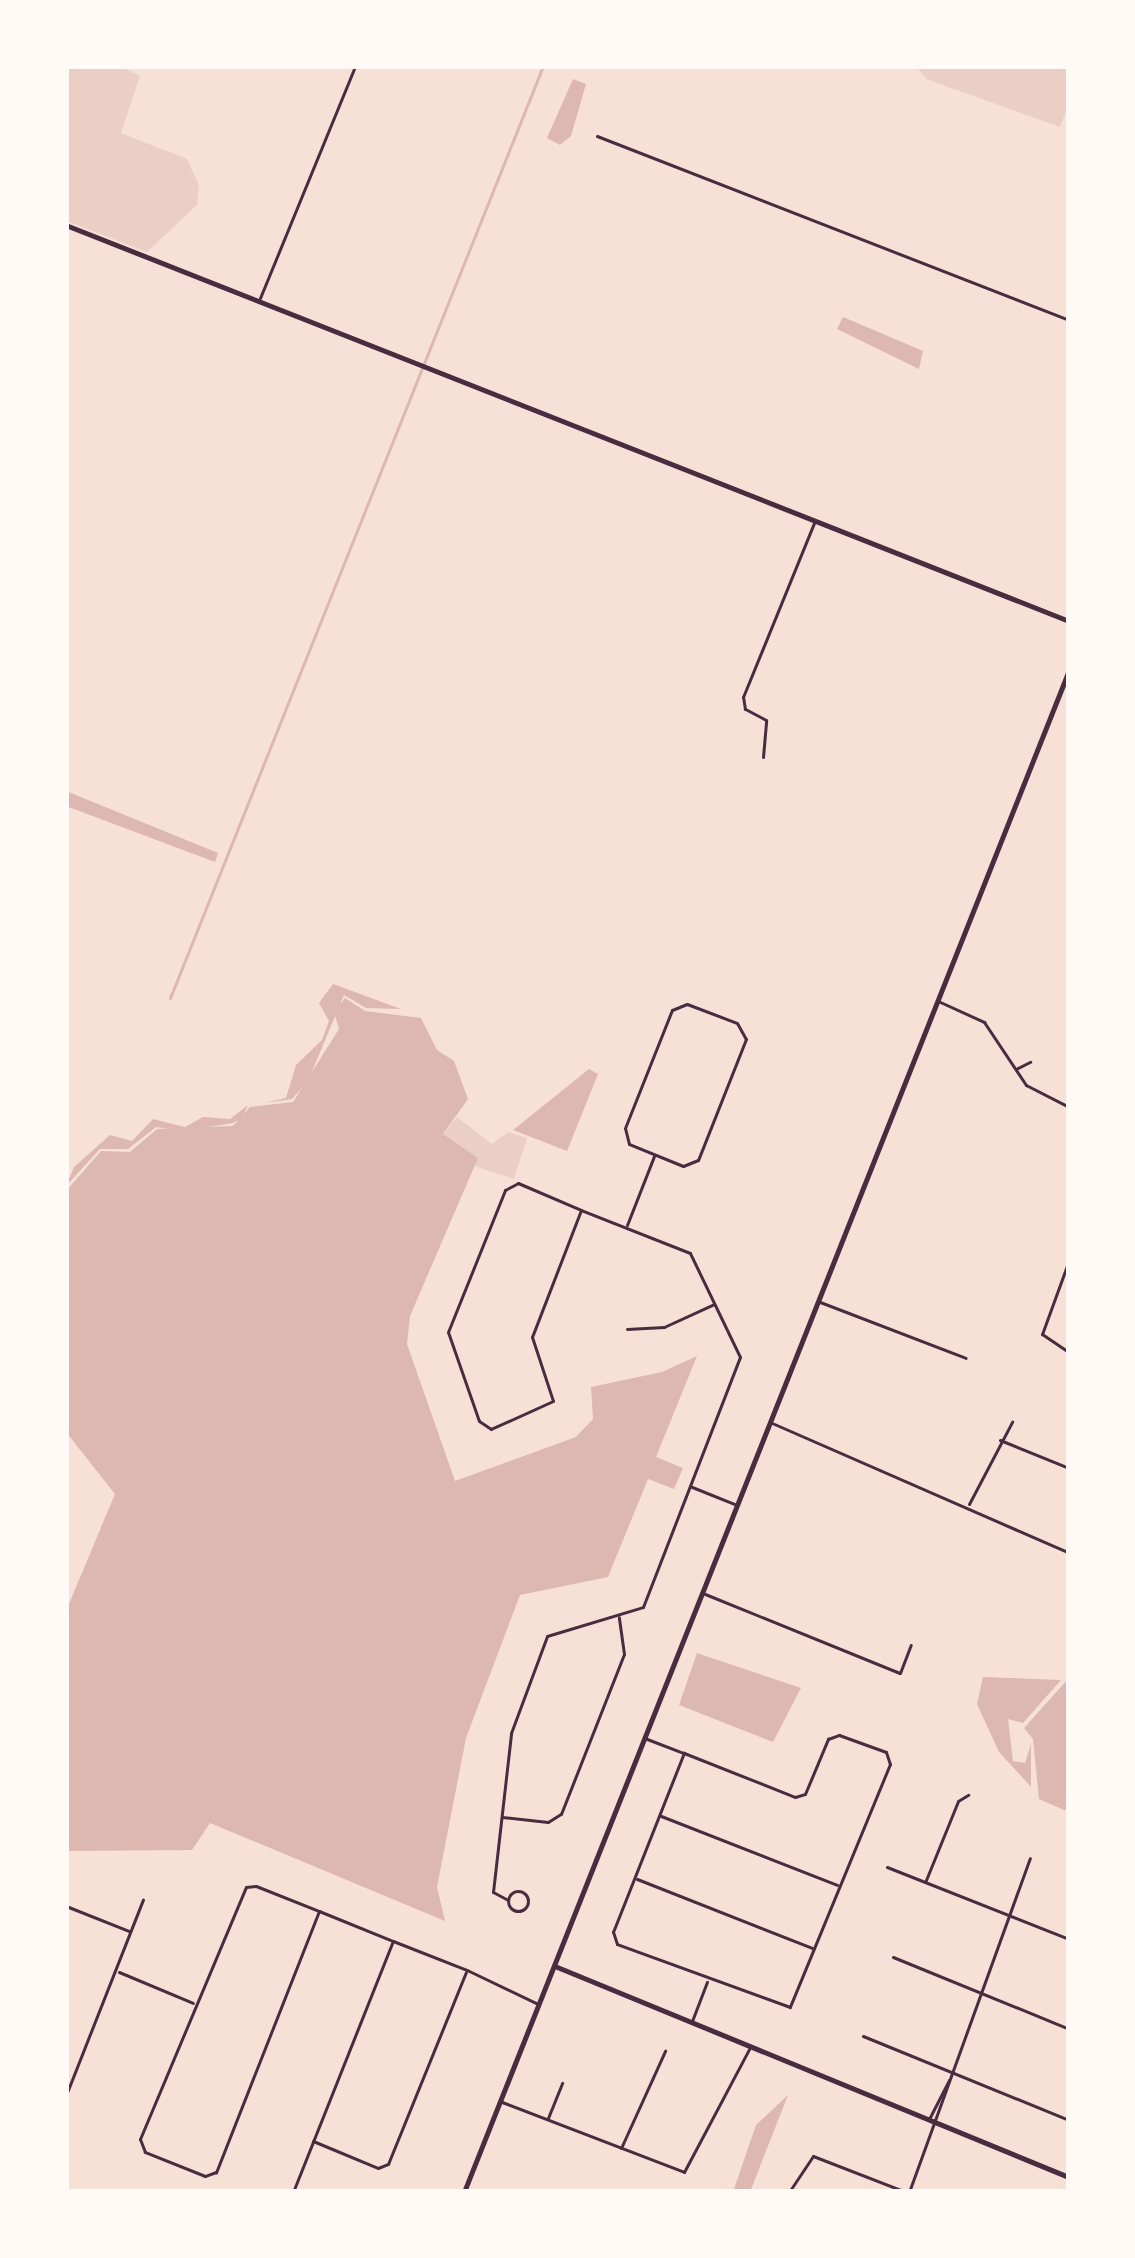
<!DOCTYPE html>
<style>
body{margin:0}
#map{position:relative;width:1135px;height:2258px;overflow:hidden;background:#f7e1d7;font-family:"Playfair Display",serif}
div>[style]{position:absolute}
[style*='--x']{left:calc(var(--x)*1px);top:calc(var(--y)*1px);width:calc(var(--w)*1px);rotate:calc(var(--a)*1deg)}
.green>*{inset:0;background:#ebcfc5}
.water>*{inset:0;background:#dcb8b0}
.stream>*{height:3px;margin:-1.5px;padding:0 1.5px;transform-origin:1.5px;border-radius:1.5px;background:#dcb8b0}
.minor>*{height:3px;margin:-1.5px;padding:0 1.5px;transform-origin:1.5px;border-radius:1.5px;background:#4a2c40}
.minor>.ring{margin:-1.5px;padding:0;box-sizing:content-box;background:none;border:3px solid #4a2c40;border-radius:50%}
.tertiary>*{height:4.5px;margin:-2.25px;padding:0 2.25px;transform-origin:2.25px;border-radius:2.25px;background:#4a2c40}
span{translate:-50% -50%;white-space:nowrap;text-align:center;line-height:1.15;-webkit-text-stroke:9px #fffaf5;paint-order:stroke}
.frame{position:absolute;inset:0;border:69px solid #fffaf5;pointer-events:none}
</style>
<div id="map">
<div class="green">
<i style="clip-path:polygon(66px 66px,119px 66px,140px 76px,121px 133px,187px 159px,199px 185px,197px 205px,147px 252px,66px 221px)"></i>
<i style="clip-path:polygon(916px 66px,1069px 66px,1069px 104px,1060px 127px,926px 79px)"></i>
<i style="clip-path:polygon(457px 1117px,492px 1144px,508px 1132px,527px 1138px,514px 1179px,474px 1166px,477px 1158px,443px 1134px)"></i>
</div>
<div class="water">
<i style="clip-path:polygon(573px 79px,586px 84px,571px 136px,560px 145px,547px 138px)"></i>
<i style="clip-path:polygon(843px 317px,923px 351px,919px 369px,837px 329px)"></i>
<i style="clip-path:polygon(66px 791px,218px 853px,215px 862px,66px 806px)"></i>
<i style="clip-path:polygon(333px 984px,401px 1009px,366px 1008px,344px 995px,308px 1081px,292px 1099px,264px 1103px,286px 1098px,296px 1065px,322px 1040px,329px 1021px,319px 1003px)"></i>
<i style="clip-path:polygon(345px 998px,365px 1011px,421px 1018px,437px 1050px,454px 1061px,468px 1099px,443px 1134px,478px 1158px,410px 1316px,407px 1344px,455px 1481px,576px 1437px,593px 1419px,591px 1387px,662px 1372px,697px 1356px,656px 1457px,683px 1468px,674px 1489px,648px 1479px,608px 1577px,520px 1595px,466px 1738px,437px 1887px,445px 1921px,210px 1823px,192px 1850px,66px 1851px,66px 1611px,115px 1494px,66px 1432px,66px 1191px,101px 1151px,130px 1152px,157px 1129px,233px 1126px,250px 1107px,293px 1102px,339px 1029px,334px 1012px)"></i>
<i style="clip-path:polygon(589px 1069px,598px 1074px,567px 1151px,513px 1130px)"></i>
<i style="clip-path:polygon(248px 1105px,242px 1118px,233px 1123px,183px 1131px,156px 1127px,128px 1149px,100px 1149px,66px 1186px,74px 1167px,110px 1135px,132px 1141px,153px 1119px,185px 1127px,203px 1117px,230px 1119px)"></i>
<i style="clip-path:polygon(697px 1653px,801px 1688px,773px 1742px,679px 1705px)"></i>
<i style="clip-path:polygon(983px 1677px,1061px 1680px,1023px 1723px,1008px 1719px,1013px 1761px,1025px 1763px,1031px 1744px,1031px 1787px,999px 1752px,977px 1704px)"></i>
<i style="clip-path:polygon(1069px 1678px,1069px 1809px,1064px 1810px,1039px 1799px,1033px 1739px,1024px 1728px)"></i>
<i style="clip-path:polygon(788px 2095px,750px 2192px,733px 2192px,756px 2125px)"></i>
</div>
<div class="stream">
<i style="--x:170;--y:998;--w:1004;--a:-68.19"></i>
</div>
<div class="minor">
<i style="--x:597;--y:136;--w:507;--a:21.3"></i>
<i style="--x:260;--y:298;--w:251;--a:-67.7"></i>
<i style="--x:763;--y:757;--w:37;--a:-85"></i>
<i style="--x:766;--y:720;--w:24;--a:-152"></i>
<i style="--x:745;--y:709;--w:12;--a:-99"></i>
<i style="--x:743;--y:697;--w:188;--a:-67.8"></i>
<i style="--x:938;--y:1001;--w:51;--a:24.5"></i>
<i style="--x:984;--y:1022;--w:76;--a:56.3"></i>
<i style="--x:1026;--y:1085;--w:48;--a:27.1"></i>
<i style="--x:687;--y:1004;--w:53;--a:20.8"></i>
<i style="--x:737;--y:1023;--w:18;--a:61"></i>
<i style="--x:746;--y:1039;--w:130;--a:111.6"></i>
<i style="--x:698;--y:1160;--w:16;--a:158"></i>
<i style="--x:683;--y:1166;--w:58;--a:-157.8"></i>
<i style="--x:629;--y:1144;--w:16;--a:-104"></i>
<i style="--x:625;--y:1128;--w:127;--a:-68.3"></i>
<i style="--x:672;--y:1010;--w:16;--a:-22"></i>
<i style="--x:1016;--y:1069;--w:16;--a:-27"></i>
<i style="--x:518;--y:1183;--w:69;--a:23.2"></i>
<i style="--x:581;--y:1210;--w:136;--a:111.1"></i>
<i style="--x:532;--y:1337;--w:67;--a:71.8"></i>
<i style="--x:553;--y:1401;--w:68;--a:155.7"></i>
<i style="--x:491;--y:1429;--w:14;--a:-146"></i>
<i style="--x:479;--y:1421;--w:94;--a:-109.2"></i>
<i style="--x:448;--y:1332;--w:153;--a:-68.1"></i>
<i style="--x:505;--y:1190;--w:15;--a:-28"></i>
<i style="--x:627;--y:1225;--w:74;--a:-68.6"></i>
<i style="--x:1069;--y:1260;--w:79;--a:110"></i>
<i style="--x:1042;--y:1334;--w:32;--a:34"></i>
<i style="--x:820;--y:1302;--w:156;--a:21"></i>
<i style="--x:627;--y:1329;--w:37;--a:-3"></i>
<i style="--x:664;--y:1327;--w:55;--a:-24.7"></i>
<i style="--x:772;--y:1423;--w:324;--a:23.6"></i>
<i style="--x:1000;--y:1440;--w:74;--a:22.1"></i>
<i style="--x:692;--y:1487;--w:48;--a:21.8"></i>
<i style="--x:969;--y:1504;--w:93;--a:-62.3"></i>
<i style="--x:705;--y:1594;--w:210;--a:22.1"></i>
<i style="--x:900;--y:1673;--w:30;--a:-69"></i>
<i style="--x:647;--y:1739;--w:40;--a:21"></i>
<i style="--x:684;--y:1753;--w:119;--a:21.6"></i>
<i style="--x:795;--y:1797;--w:10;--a:-17"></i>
<i style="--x:805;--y:1794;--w:60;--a:-67.3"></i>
<i style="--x:828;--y:1739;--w:12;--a:-20"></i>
<i style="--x:839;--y:1735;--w:50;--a:19.9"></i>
<i style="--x:886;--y:1752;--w:13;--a:72"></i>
<i style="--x:890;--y:1764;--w:263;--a:112.4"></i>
<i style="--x:790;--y:2007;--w:184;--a:-160"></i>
<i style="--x:617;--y:1944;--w:13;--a:-108"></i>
<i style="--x:613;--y:1932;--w:193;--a:-68.4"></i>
<i style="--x:661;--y:1816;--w:189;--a:21.4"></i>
<i style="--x:502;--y:1817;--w:46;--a:6.2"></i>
<i style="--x:548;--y:1822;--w:15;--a:-32"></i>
<i style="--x:561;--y:1814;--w:172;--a:-68.5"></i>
<i style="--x:624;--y:1654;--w:37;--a:-98"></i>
<i style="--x:887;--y:1867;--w:196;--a:21.6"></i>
<i style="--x:637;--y:1879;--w:188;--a:21.5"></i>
<i style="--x:926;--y:1880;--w:85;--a:-67.9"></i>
<i style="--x:958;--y:1801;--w:12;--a:-31"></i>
<i class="ring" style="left:508px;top:1891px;width:17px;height:17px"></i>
<i style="--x:508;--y:1900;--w:17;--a:-152"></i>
<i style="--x:493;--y:1892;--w:160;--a:-83.5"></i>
<i style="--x:511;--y:1733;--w:103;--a:-69.6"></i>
<i style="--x:547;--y:1636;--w:100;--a:-16.8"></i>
<i style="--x:643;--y:1607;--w:268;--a:-68.8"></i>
<i style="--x:740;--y:1357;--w:115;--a:-115.7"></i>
<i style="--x:690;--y:1253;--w:117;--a:-158.5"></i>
<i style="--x:66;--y:1906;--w:68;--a:21.6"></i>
<i style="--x:319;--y:1911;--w:281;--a:111.5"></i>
<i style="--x:216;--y:2172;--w:12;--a:160"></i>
<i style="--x:205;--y:2176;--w:65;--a:-158.2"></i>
<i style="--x:145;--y:2152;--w:14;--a:-111"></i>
<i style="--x:140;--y:2139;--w:273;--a:-67.2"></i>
<i style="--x:246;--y:1887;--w:10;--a:-6"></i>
<i style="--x:256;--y:1886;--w:68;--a:21.6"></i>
<i style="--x:319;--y:1911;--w:80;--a:22.1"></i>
<i style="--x:393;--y:1941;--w:79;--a:21.4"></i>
<i style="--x:467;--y:1970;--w:79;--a:25.6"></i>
<i style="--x:893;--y:1957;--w:190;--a:22.2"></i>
<i style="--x:119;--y:1972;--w:80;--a:22.7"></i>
<i style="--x:692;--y:2021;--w:42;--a:-69"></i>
<i style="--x:863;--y:2036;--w:222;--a:22.2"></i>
<i style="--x:66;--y:2095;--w:210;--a:-68.5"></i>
<i style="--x:502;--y:2102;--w:195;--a:21"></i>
<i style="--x:684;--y:2172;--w:139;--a:-62.1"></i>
<i style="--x:548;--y:2118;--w:38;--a:-68"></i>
<i style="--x:929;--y:2119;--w:44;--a:-62.9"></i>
<i style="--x:313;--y:2141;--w:70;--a:22.6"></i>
<i style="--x:378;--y:2168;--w:11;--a:-22"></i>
<i style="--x:388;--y:2164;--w:207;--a:-67.9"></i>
<i style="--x:621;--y:2148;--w:107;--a:-65.6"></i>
<i style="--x:293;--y:2192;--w:268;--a:-68.3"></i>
<i style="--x:789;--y:2192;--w:43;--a:-56.3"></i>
<i style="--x:813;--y:2156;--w:100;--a:21.2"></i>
<i style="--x:909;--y:2192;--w:355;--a:-70.1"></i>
</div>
<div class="tertiary">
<i style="--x:66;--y:225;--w:1078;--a:21.54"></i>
<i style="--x:555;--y:1966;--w:556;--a:22.32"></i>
<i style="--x:464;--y:2192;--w:1638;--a:-68.32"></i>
</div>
<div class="frame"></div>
</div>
